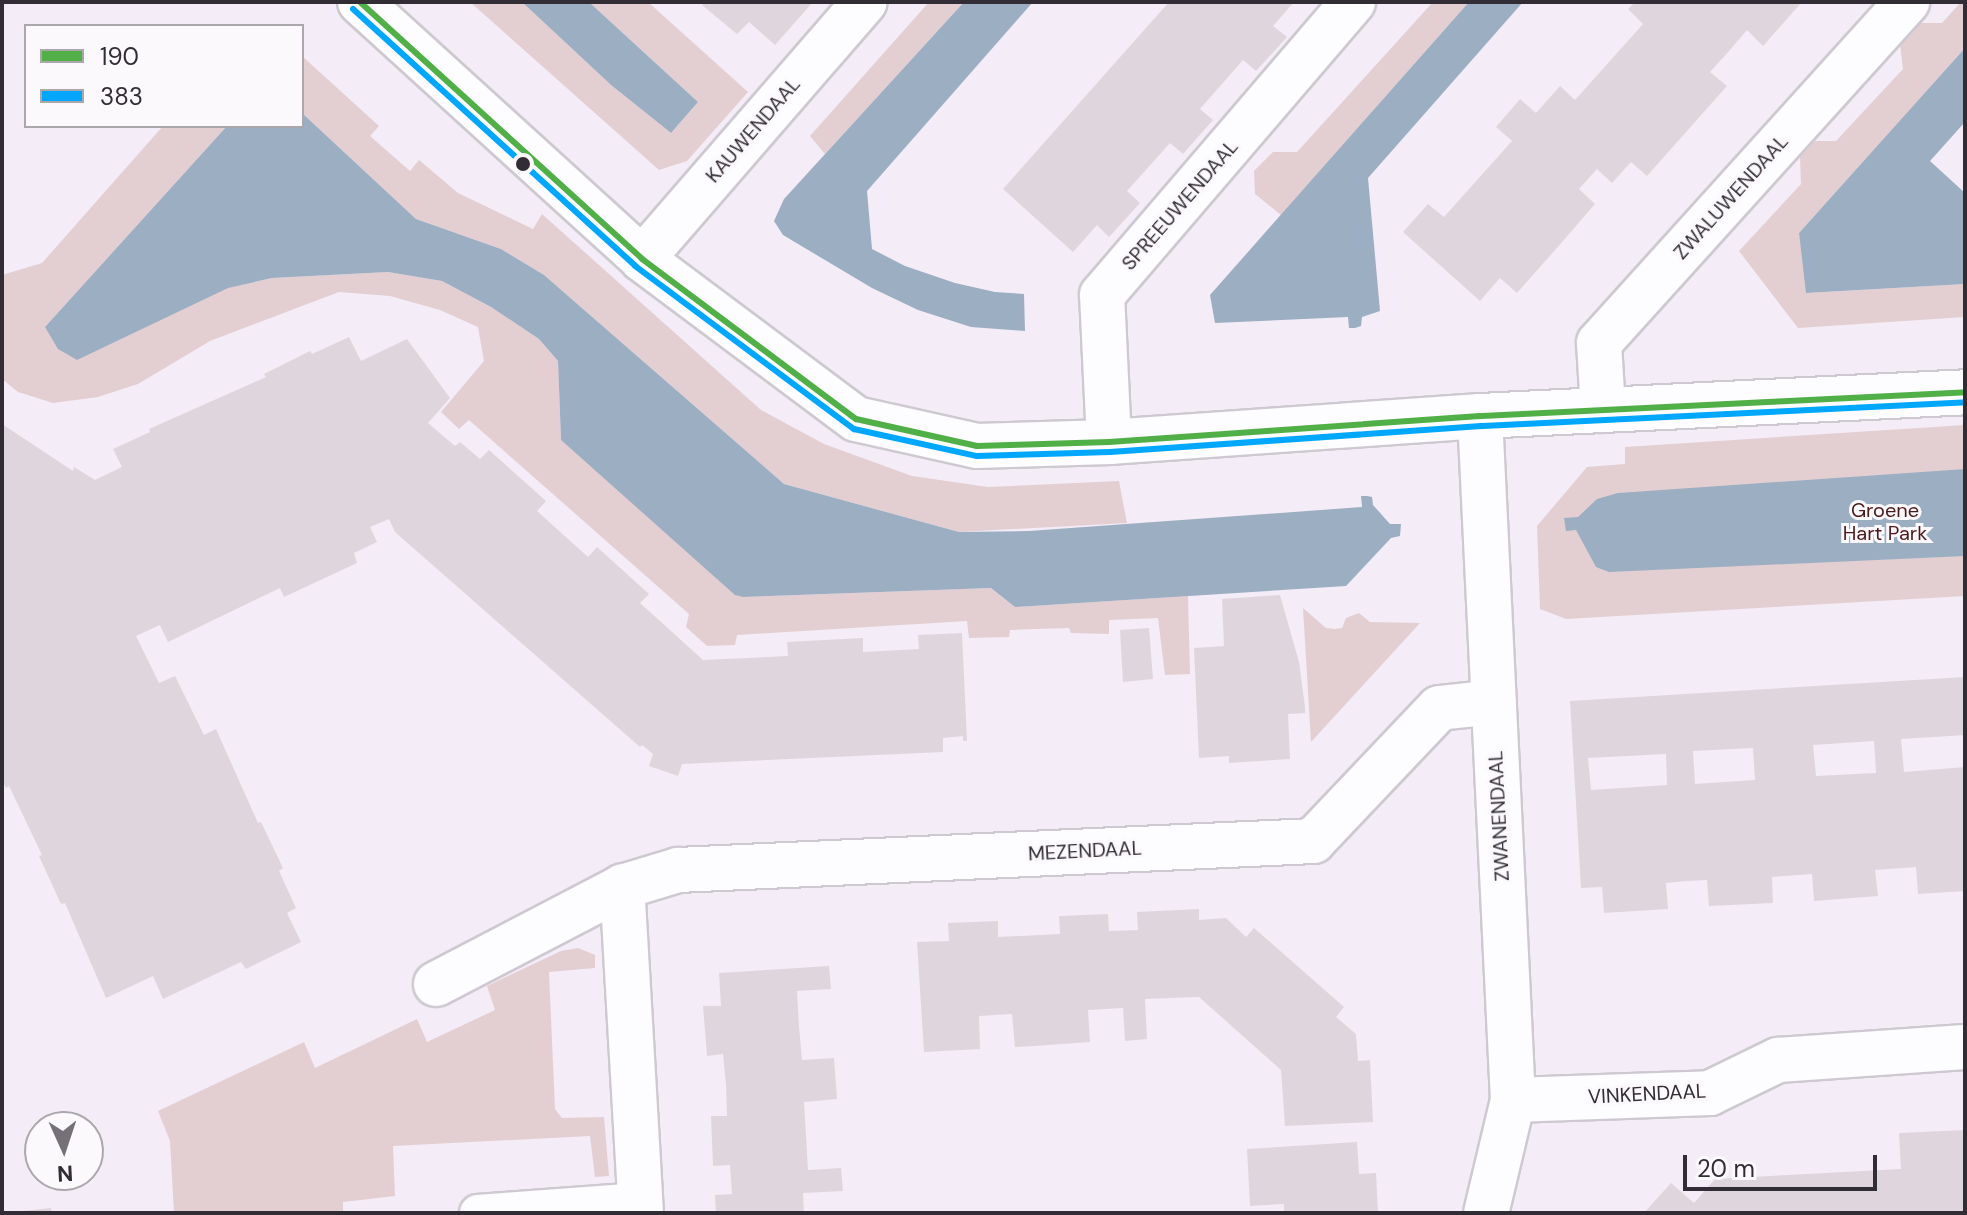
<!DOCTYPE html>
<style>
body{margin:0}
#map{position:relative;width:1967px;height:1215px;overflow:hidden;background:#f4ecf7;font-family:"DM Sans",sans-serif}
div>[style]{position:absolute}
[style*='--x']{left:calc(var(--x)*1px);top:calc(var(--y)*1px);width:calc(var(--w)*1px);rotate:calc(var(--a)*1deg)}
.green>*{inset:0;background:#e3cfd2}
.water>*{inset:0;background:#9caec2}
.building>*{inset:0;background:#dfd6dd}
.roads{filter:drop-shadow(2px 0 #cec9d1) drop-shadow(-2px 0 #cec9d1) drop-shadow(0 2px #cec9d1) drop-shadow(0 -2px #cec9d1)}
.service>*{height:36px;margin:-18px;padding:0 18px;transform-origin:18px;border-radius:18px;background:#fdfcfe}
.minor>*{height:44px;margin:-22px;padding:0 22px;transform-origin:22px;border-radius:22px;background:#fdfcfe}
.tertiary>*{height:44px;margin:-22px;padding:0 22px;transform-origin:22px;border-radius:22px;background:#fdfcfe}
.bus-1>*{height:6px;margin:-3px;padding:0 3px;transform-origin:3px;border-radius:3px;background:#50af46}
.bus-2>*{height:6px;margin:-3px;padding:0 3px;transform-origin:3px;border-radius:3px;background:#00a7ff}
.dots>*{width:22px;height:22px;translate:-50% -50%;box-sizing:border-box;border:4px solid #fcf9fd;border-radius:50%}
span{translate:-50% -50%;white-space:nowrap;text-align:center;line-height:1.15;-webkit-text-stroke:6px #fcf9fd;paint-order:stroke}
.street-label{font-size:20px;color:#322d35}
.park-label{font-size:20px;color:#4c1919}
.frame{position:absolute;inset:0;border:4px solid #322d35;pointer-events:none}
.legend{position:absolute;left:24px;top:24px;width:280px;height:104px;box-sizing:border-box;background:#fcf9fd;border:2px solid #aba7ad;margin:0;padding:10px 14px;list-style:none;font-size:24px;color:#322d35}
.legend li{display:flex;align-items:center;gap:16px;height:40px}
.legend b{width:40px;border:2px solid #aba7ad}
.north{position:absolute;left:24px;top:1111px;width:80px;height:80px;box-sizing:border-box;background:#fcf9fd;border:2px solid #aba7ad;border-radius:50%;rotate:177deg;font-size:22px;font-weight:700;line-height:32px;text-align:center;color:#322d35}
.north::after{content:'';display:block;margin:auto;width:28px;height:36px;background:#767079;clip-path:polygon(50% 0,100% 100%,50% 72%,0 100%)}
.scale{position:absolute;left:1683px;top:1155px;width:194px;height:36px;box-sizing:border-box;border:4px solid #322d35;border-top:0;padding-left:10px;font-size:24px;line-height:28px;white-space:nowrap;color:#322d35;-webkit-text-stroke:6px #fcf9fd;paint-order:stroke}
</style>
<div id="map">
<div class="green">
<i style="clip-path:polygon(470px 2px,522px 2px,611px 85px,671px 133px,698px 102px,589px 2px,648px 2px,748px 92px,687px 161px,659px 170px)"></i>
<i style="clip-path:polygon(929px 2px,964px 2px,825px 154px,810px 136px)"></i>
<i style="clip-path:polygon(1433px 2px,1469px 2px,1281px 215px,1255px 194px,1254px 171px,1273px 152px,1297px 152px)"></i>
<i style="clip-path:polygon(1961px 2px,1965px 2px,1965px 48px,1799px 233px,1807px 293px,1965px 284px,1965px 317px,1798px 328px,1739px 251px,1801px 184px,1800px 157px,1815px 141px,1836px 141px,1903px 69px,1900px 44px,1918px 23px,1942px 23px)"></i>
<i style="clip-path:polygon(302px 56px,379px 126px,370px 136px,410px 171px,419px 160px,458px 193px,533px 229px,542px 214px,761px 410px,824px 444px,912px 476px,988px 487px,1119px 481px,1127px 523px,959px 532px,784px 484px,544px 275px,501px 249px,416px 219px,302px 113px)"></i>
<i style="clip-path:polygon(163px 126px,227px 126px,45px 327px,272px 278px,388px 272px,442px 281px,491px 307px,539px 339px,558px 361px,561px 440px,743px 597px,991px 588px,1015px 607px,1188px 596px,1190px 674px,1165px 675px,1158px 618px,1109px 620px,1109px 634px,1071px 633px,1069px 628px,1034px 629px,1010px 630px,1009px 637px,969px 638px,967px 621px,737px 635px,735px 645px,707px 646px,686px 627px,689px 614px,469px 420px,459px 429px,441px 412px,484px 361px,478px 327px,440px 310px,390px 296px,339px 292px,210px 341px,138px 384px,98px 397px,53px 403px,18px 392px,2px 379px,2px 275px,42px 263px)"></i>
<i style="clip-path:polygon(1965px 425px,1965px 596px,1566px 619px,1540px 609px,1537px 526px,1587px 467px,1625px 464px,1625px 447px)"></i>
<i style="clip-path:polygon(1303px 608px,1326px 628px,1335px 629px,1342px 628px,1346px 618px,1359px 613px,1370px 622px,1420px 623px,1311px 742px)"></i>
<i style="clip-path:polygon(578px 948px,595px 955px,595px 968px,549px 972px,555px 1109px,562px 1118px,604px 1117px,609px 1176px,595px 1177px,590px 1136px,393px 1146px,395px 1196px,343px 1202px,343px 1213px,174px 1213px,170px 1141px,158px 1111px,304px 1042px,315px 1068px,417px 1019px,427px 1042px,495px 1010px,487px 986px,561px 951px)"></i>
</div>
<div class="water">
<i style="clip-path:polygon(522px 2px,589px 2px,698px 102px,671px 133px,611px 85px)"></i>
<i style="clip-path:polygon(964px 2px,1033px 2px,867px 191px,872px 249px,905px 266px,955px 283px,995px 292px,1024px 294px,1025px 331px,971px 327px,918px 310px,872px 288px,783px 235px,774px 221px,784px 199px)"></i>
<i style="clip-path:polygon(1469px 2px,1523px 2px,1368px 178px,1380px 311px,1362px 317px,1361px 326px,1355px 328px,1349px 328px,1348px 317px,1215px 323px,1210px 295px)"></i>
<i style="clip-path:polygon(1965px 48px,1965px 122px,1930px 161px,1965px 193px,1965px 284px,1806px 293px,1799px 233px)"></i>
<i style="clip-path:polygon(302px 113px,416px 219px,501px 249px,544px 275px,784px 484px,959px 532px,1029px 531px,1362px 507px,1361px 496px,1367px 496px,1372px 497px,1373px 505px,1390px 524px,1401px 524px,1400px 536px,1391px 538px,1346px 586px,1015px 607px,991px 588px,743px 597px,735px 595px,561px 440px,558px 361px,539px 339px,491px 307px,442px 281px,388px 272px,272px 278px,228px 288px,77px 360px,58px 349px,45px 327px,227px 126px,302px 126px)"></i>
<i style="clip-path:polygon(1965px 469px,1965px 556px,1609px 572px,1596px 567px,1576px 530px,1566px 531px,1564px 518px,1578px 517px,1597px 499px,1618px 493px)"></i>
</div>
<div class="building">
<i style="clip-path:polygon(705px 2px,813px 2px,775px 45px,749px 22px,737px 34px,702px 5px)"></i>
<i style="clip-path:polygon(1169px 2px,1294px 2px,1273px 26px,1287px 37px,1256px 71px,1243px 60px,1200px 109px,1213px 120px,1183px 154px,1170px 143px,1127px 191px,1140px 203px,1109px 237px,1097px 225px,1073px 252px,1003px 189px)"></i>
<i style="clip-path:polygon(1635px 2px,1802px 2px,1763px 46px,1747px 30px,1729px 51px,1710px 72px,1727px 86px,1647px 176px,1631px 162px,1612px 183px,1597px 169px,1579px 189px,1595px 204px,1556px 249px,1517px 293px,1500px 278px,1480px 301px,1403px 232px,1428px 204px,1444px 217px,1512px 141px,1496px 127px,1520px 99px,1536px 113px,1560px 86px,1575px 100px,1643px 24px,1628px 9px)"></i>
<i style="clip-path:polygon(349px 337px,361px 361px,407px 339px,450px 398px,428px 423px,455px 446px,460px 442px,480px 459px,489px 450px,546px 501px,537px 511px,588px 557px,597px 547px,649px 594px,640px 603px,703px 660px,788px 656px,787px 642px,863px 638px,863px 652px,919px 649px,918px 635px,962px 633px,967px 741px,963px 741px,963px 736px,943px 738px,943px 752px,682px 764px,678px 776px,649px 766px,653px 754px,642px 745px,640px 747px,395px 532px,389px 519px,370px 527px,377px 542px,354px 553px,357px 563px,284px 597px,280px 588px,168px 642px,160px 625px,136px 636px,159px 683px,175px 676px,204px 735px,216px 729px,258px 823px,261px 822px,283px 868px,279px 871px,296px 908px,287px 913px,301px 942px,246px 969px,241px 962px,163px 999px,153px 976px,106px 998px,65px 903px,61px 904px,39px 856px,42px 855px,9px 786px,6px 788px,2px 780px,2px 424px,73px 471px,74px 467px,95px 480px,122px 467px,113px 449px,150px 432px,149px 429px,266px 377px,264px 374px,310px 351px,312px 354px)"></i>
<i style="clip-path:polygon(1280px 595px,1299px 662px,1305px 707px,1305px 713px,1288px 714px,1290px 759px,1229px 763px,1229px 756px,1199px 758px,1194px 648px,1224px 646px,1222px 599px)"></i>
<i style="clip-path:polygon(1149px 628px,1153px 679px,1123px 682px,1120px 630px)"></i>
<i style="clip-path:polygon(evenodd,1965px 677px,1965px 735px,1901px 739px,1904px 772px,1965px 767px,1965px 891px,1918px 894px,1916px 867px,1875px 870px,1878px 896px,1814px 901px,1812px 874px,1772px 877px,1773px 903px,1709px 906px,1707px 880px,1686px 881px,1666px 883px,1668px 909px,1604px 913px,1602px 887px,1581px 888px,1570px 701px,1965px 677px,1874px 741px,1876px 773px,1816px 776px,1813px 745px,1874px 741px,1965px 677px,1753px 748px,1755px 780px,1695px 784px,1693px 751px,1753px 748px,1965px 677px,1666px 754px,1667px 785px,1591px 790px,1588px 758px,1666px 754px)"></i>
<i style="clip-path:polygon(1199px 909px,1199px 920px,1226px 918px,1246px 937px,1254px 928px,1344px 1007px,1336px 1017px,1356px 1034px,1358px 1061px,1370px 1060px,1373px 1122px,1285px 1126px,1281px 1070px,1199px 997px,1145px 999px,1147px 1039px,1125px 1041px,1123px 1008px,1088px 1010px,1090px 1042px,1034px 1046px,1015px 1047px,1012px 1014px,979px 1016px,980px 1049px,924px 1052px,917px 942px,949px 941px,948px 923px,998px 921px,998px 937px,1060px 934px,1059px 916px,1108px 914px,1109px 931px,1138px 930px,1137px 912px)"></i>
<i style="clip-path:polygon(829px 966px,831px 989px,797px 991px,799px 1026px,802px 1060px,834px 1058px,837px 1099px,804px 1102px,808px 1170px,841px 1168px,843px 1191px,803px 1193px,804px 1213px,716px 1213px,715px 1195px,732px 1194px,730px 1165px,713px 1166px,711px 1116px,727px 1116px,726px 1085px,723px 1054px,707px 1056px,703px 1006px,721px 1006px,719px 973px)"></i>
<i style="clip-path:polygon(1965px 1130px,1965px 1213px,1644px 1213px,1671px 1183px,1694px 1203px,1715px 1179px,1901px 1169px,1899px 1133px)"></i>
<i style="clip-path:polygon(1357px 1142px,1359px 1174px,1376px 1173px,1378px 1213px,1284px 1213px,1284px 1204px,1250px 1206px,1247px 1149px)"></i>
<i style="clip-path:polygon(51px 1208px,52px 1213px,22px 1213px,22px 1211px)"></i>
</div>
<div class="roads">
<div class="service">
<i style="--x:478;--y:1213;--w:162;--a:-4.2"></i>
</div>
<div class="minor">
<i style="--x:642;--y:259;--w:340;--a:-49.1"></i>
<i style="--x:1603;--y:410;--w:67;--a:-93.4"></i>
<i style="--x:1599;--y:343;--w:460;--a:-47.9"></i>
<i style="--x:1480;--y:416;--w:685;--a:87.24"></i>
<i style="--x:1513;--y:1100;--w:116;--a:103.4"></i>
<i style="--x:1109;--y:442;--w:147;--a:-92.7"></i>
<i style="--x:1102;--y:295;--w:386;--a:-49.4"></i>
<i style="--x:436;--y:984;--w:210;--a:-27.5"></i>
<i style="--x:1513;--y:1100;--w:197;--a:-2"></i>
<i style="--x:1710;--y:1093;--w:76;--a:-25.9"></i>
<i style="--x:1778;--y:1060;--w:187;--a:-4"></i>
<i style="--x:641;--y:1213;--w:327;--a:-93.3"></i>
<i style="--x:622;--y:887;--w:59;--a:-16.9"></i>
<i style="--x:678;--y:870;--w:636;--a:-2.61"></i>
<i style="--x:1313;--y:841;--w:183;--a:-46.5"></i>
<i style="--x:1439;--y:708;--w:55;--a:-6.2"></i>
</div>
<div class="tertiary">
<i style="--x:360;--y:2;--w:382;--a:42.3"></i>
<i style="--x:642;--y:259;--w:267;--a:36.8"></i>
<i style="--x:856;--y:419;--w:124;--a:12.6"></i>
<i style="--x:977;--y:446;--w:132;--a:-1.7"></i>
<i style="--x:1109;--y:442;--w:372;--a:-4"></i>
<i style="--x:1480;--y:416;--w:486;--a:-2.8"></i>
</div>
</div>
<div class="bus-1">
<i style="--x:360;--y:2;--w:382;--a:42.3"></i>
<i style="--x:642;--y:259;--w:267;--a:36.8"></i>
<i style="--x:856;--y:419;--w:124;--a:12.6"></i>
<i style="--x:977;--y:446;--w:132;--a:-1.7"></i>
<i style="--x:1109;--y:442;--w:372;--a:-4"></i>
<i style="--x:1480;--y:416;--w:486;--a:-2.8"></i>
</div>
<div class="bus-2">
<i style="--x:353;--y:9;--w:382;--a:42.3"></i>
<i style="--x:635;--y:266;--w:273;--a:36.7"></i>
<i style="--x:854;--y:429;--w:126;--a:12.4"></i>
<i style="--x:977;--y:456;--w:133;--a:-1.7"></i>
<i style="--x:1110;--y:452;--w:372;--a:-4"></i>
<i style="--x:1481;--y:426;--w:485;--a:-2.8"></i>
</div>
<div class="dots">
<i style="left:523px;top:164px;background:#322d35"></i>
</div>
<div class="street-label">
<span style="left:753px;top:130px;rotate:-49deg">KAUWENDAAL</span>
<span style="left:1731px;top:197px;rotate:-48deg">ZWALUWENDAAL</span>
<span style="left:1180px;top:205px;rotate:-49deg">SPREEUWENDAAL</span>
<span style="left:1499px;top:816px;rotate:-93deg">ZWANENDAAL</span>
<span style="left:1085px;top:851px;rotate:-3deg">MEZENDAAL</span>
<span style="left:1647px;top:1094px;rotate:-3deg">VINKENDAAL</span>
</div>
<div class="park-label">
<span style="left:1885px;top:522px">Groene<br>Hart Park</span>
</div>
<div class="frame"></div>
<ul class="legend">
<li><b style="height:10px;background:#50af46"></b>190</li>
<li><b style="height:10px;background:#00a7ff"></b>383</li>
</ul>
<div class="north">N</div>
<div class="scale">20 m</div>
</div>
